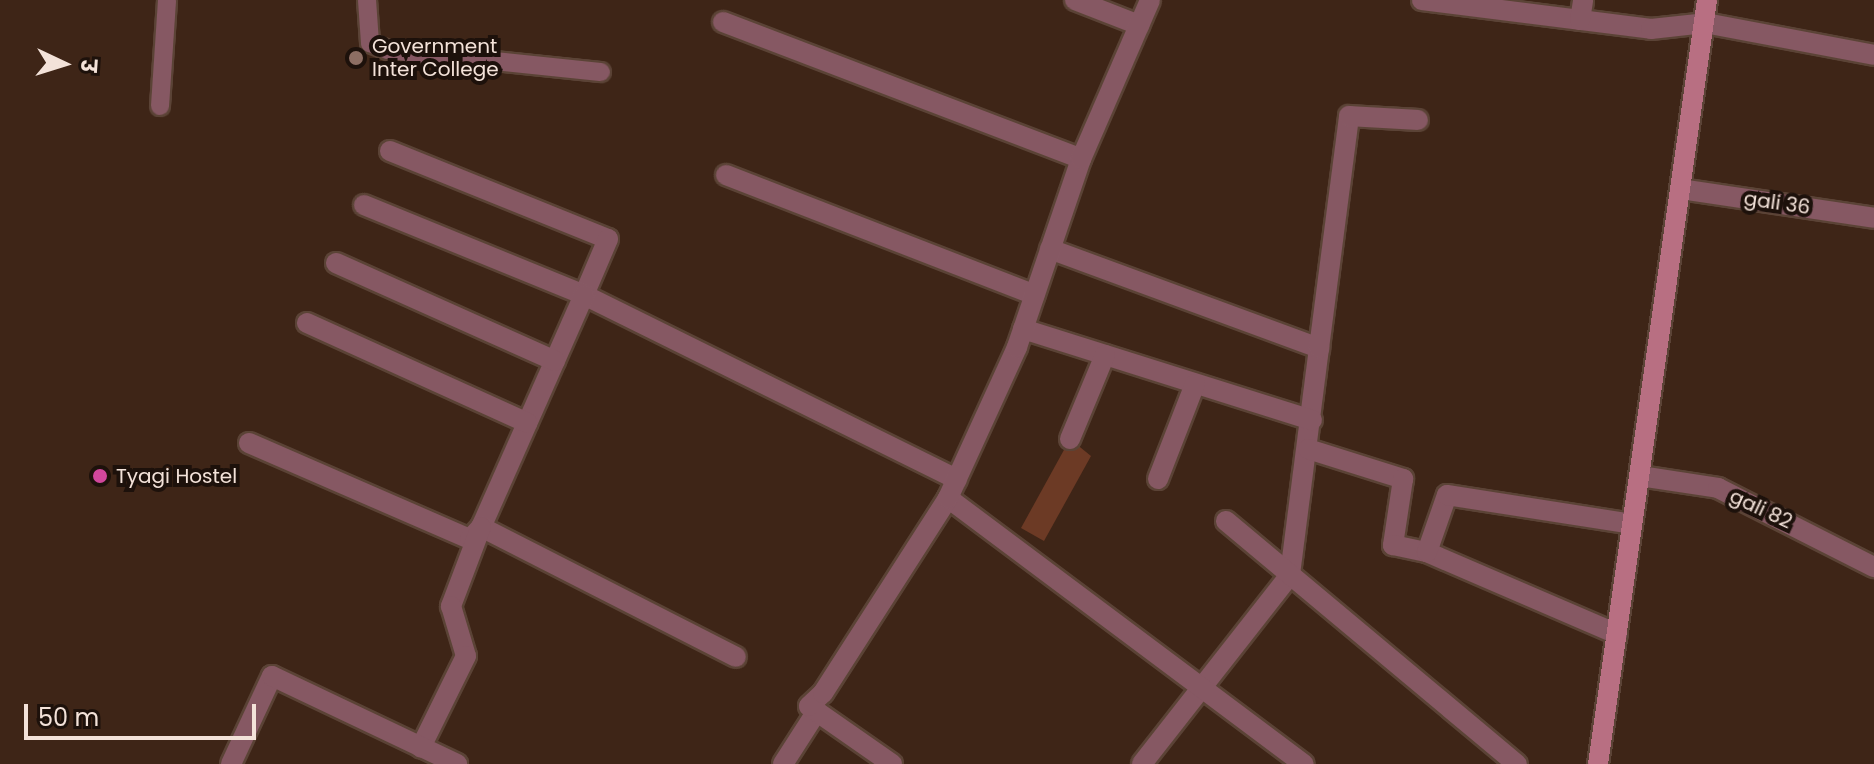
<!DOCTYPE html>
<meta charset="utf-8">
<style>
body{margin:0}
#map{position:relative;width:1874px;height:764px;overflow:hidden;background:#3e2517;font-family:Poppins,"Noto Sans Devanagari",sans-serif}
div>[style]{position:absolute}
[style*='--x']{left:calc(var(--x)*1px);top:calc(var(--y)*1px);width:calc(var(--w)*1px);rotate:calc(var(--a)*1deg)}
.building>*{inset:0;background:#6c3a25}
.roads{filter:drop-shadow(2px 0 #5b4336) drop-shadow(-2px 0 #5b4336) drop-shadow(0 2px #5b4336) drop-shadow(0 -2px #5b4336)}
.lane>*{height:18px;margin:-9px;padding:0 9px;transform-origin:9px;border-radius:9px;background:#865863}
.street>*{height:20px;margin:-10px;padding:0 10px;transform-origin:10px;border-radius:10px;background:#865863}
.secondary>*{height:20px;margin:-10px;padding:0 10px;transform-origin:10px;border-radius:10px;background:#b86f82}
.dots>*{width:22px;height:22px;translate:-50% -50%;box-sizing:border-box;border:4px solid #1d110b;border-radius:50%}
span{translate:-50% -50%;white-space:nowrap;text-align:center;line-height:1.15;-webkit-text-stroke:8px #1d110b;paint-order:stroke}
.poi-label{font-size:20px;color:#f3e2d9}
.left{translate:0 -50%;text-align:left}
.street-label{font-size:20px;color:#f3e2d9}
.north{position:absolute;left:24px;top:24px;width:80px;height:80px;-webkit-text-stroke:6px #1d110b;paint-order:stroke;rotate:94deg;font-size:22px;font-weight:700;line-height:32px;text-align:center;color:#f3e2d9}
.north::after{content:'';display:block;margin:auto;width:28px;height:36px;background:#f3e2d9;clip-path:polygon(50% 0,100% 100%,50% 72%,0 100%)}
.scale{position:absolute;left:24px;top:704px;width:232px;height:36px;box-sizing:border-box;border:4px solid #f3e2d9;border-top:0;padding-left:10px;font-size:24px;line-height:28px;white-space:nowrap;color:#f3e2d9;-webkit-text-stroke:6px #1d110b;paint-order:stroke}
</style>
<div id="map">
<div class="building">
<i style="clip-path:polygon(1070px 439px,1091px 456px,1044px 541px,1021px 528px)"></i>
</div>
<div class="roads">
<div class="lane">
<i style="--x:367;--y:0;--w:43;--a:86"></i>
<i style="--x:370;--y:43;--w:19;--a:21"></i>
<i style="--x:388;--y:50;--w:214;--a:5.9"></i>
<i style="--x:160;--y:106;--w:106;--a:-86.2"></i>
</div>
<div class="street">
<i style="--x:1075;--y:0;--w:69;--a:21.3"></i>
<i style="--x:1422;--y:0;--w:231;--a:7.2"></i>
<i style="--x:1651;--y:29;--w:54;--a:-6.3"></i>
<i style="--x:1705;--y:23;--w:172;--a:10.7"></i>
<i style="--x:1580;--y:20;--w:20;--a:-81"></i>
<i style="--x:723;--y:22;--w:383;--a:20.9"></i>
<i style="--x:390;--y:151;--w:235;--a:22"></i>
<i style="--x:608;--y:239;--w:61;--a:113.2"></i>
<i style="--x:584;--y:295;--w:416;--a:26.3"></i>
<i style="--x:726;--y:175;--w:331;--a:21.2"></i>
<i style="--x:1681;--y:189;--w:195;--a:8.5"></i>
<i style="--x:364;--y:205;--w:238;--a:22.2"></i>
<i style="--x:584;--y:295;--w:254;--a:113.9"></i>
<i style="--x:481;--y:527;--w:286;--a:27"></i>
<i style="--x:1050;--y:249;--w:287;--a:20.2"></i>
<i style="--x:1319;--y:348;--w:229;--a:97.3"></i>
<i style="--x:1290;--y:575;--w:240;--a:128.1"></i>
<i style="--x:336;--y:263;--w:240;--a:24.1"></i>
<i style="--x:307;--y:323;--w:242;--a:24.4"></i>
<i style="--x:1023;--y:329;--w:303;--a:17.5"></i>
<i style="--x:1319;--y:348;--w:234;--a:-82.6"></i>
<i style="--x:1349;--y:116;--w:69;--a:3.3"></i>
<i style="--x:1070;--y:439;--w:91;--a:-67.4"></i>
<i style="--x:249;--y:443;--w:241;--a:23.5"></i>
<i style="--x:470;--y:539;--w:16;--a:-47"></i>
<i style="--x:481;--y:527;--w:85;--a:110.8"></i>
<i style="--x:451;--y:606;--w:52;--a:73.3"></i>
<i style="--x:466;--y:656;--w:102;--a:116.3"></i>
<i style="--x:1308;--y:449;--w:100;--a:17.5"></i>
<i style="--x:1403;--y:479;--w:67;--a:98.6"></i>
<i style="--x:1393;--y:545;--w:35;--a:12"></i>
<i style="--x:1640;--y:476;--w:79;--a:8.7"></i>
<i style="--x:1718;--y:488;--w:175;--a:26.9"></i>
<i style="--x:1158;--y:479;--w:102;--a:-68.7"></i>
<i style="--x:948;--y:498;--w:444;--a:36.8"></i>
<i style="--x:1226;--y:521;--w:379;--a:39.9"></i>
<i style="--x:1617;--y:634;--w:207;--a:-156.7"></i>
<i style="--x:1427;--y:552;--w:60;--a:-70.7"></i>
<i style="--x:1447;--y:495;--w:187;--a:8.9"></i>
<i style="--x:231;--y:764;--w:97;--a:-65"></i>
<i style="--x:272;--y:676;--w:205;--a:25.4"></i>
<i style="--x:783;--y:764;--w:63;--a:-57.3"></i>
<i style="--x:892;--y:764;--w:101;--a:-145.1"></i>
<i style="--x:809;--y:706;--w:19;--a:-43"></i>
<i style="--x:823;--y:693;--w:232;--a:-57.3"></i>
<i style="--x:948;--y:498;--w:166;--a:-65.4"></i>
<i style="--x:1017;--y:347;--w:199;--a:-71.2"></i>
<i style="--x:1081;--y:159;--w:173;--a:-66.5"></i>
</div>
<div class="secondary">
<i style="--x:1598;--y:764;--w:772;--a:-81.88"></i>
</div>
</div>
<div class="dots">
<i style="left:356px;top:58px;background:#8d6e63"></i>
<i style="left:100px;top:476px;background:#d1479c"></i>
</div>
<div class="poi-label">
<span class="left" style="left:372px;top:58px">Government<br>Inter College</span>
<span class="left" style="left:116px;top:476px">Tyagi Hostel</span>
</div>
<div class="street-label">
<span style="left:1777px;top:203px;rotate:8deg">gali 36</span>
<span style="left:1761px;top:509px;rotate:25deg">gali 82</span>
</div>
<div class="north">उ</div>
<div class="scale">50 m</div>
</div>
